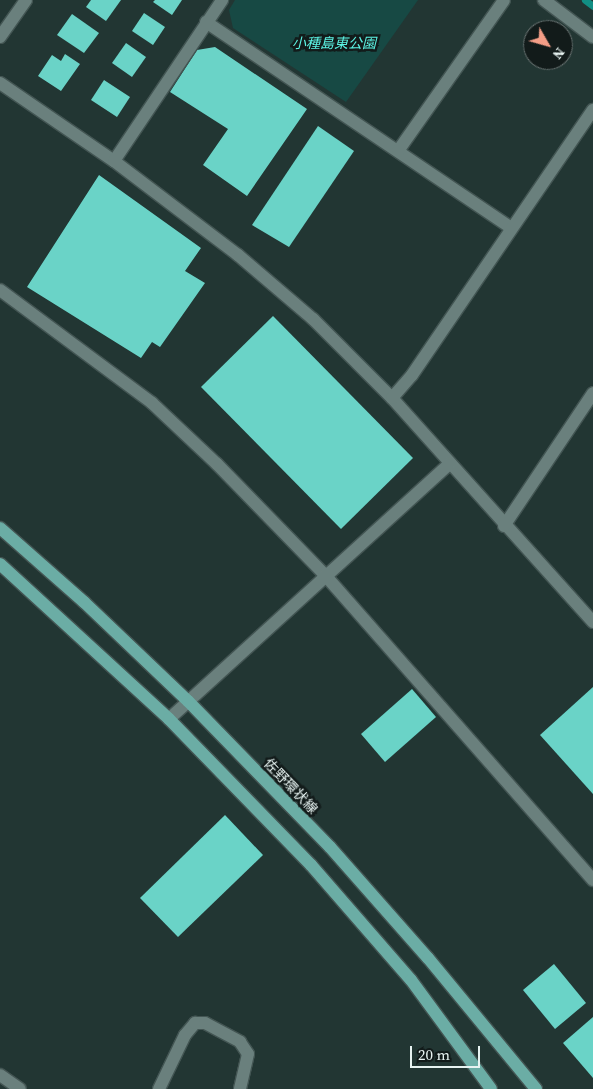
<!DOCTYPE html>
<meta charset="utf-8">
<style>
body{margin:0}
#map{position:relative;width:593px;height:1089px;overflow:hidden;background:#223633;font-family:"Source Serif 4","Noto Sans JP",serif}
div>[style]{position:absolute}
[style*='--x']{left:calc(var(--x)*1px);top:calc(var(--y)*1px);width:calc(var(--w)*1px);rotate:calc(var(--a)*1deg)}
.green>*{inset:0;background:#174944}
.stream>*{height:7px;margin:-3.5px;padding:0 3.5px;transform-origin:3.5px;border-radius:3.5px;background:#128f84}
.building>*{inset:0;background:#6ad3c7}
.roads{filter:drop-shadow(1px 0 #435553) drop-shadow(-1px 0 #435553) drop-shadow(0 1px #435553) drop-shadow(0 -1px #435553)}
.minor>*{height:12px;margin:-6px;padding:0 6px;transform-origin:6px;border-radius:6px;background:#6a807d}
.major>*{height:12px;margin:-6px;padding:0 6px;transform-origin:6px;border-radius:6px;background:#6bada5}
span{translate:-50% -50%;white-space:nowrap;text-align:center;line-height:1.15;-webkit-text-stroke:5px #121b1a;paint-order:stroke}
.park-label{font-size:14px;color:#5bf3e4;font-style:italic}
.street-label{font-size:14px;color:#e7f3f1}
.north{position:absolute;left:523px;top:20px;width:50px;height:50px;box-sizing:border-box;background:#121b1a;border:1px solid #677170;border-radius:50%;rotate:128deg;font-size:14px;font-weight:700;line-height:20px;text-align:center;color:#e7f3f1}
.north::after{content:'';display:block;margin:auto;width:18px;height:22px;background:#f49e87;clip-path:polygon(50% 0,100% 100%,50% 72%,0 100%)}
.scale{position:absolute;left:410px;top:1046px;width:70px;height:22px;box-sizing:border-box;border:2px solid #e7f3f1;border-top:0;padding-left:6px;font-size:15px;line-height:18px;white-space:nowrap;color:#e7f3f1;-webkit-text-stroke:4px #121b1a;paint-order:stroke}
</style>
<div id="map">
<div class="green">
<i style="clip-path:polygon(235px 0,418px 0,346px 102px,233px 28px,229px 10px)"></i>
</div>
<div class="stream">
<i style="--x:585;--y:0;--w:10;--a:37"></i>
</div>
<div class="building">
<i style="clip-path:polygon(91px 0,121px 0,106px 21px,86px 7px)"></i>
<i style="clip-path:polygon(155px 0,182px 0,172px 15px,153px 2px)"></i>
<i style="clip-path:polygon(144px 13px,165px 27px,153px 45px,132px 31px)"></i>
<i style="clip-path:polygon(72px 14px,99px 33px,84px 53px,57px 35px)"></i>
<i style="clip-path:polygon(126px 43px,146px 57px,132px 77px,112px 63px)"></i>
<i style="clip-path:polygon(215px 47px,307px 109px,247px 196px,203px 165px,228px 129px,170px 92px,197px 50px)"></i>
<i style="clip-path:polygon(65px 54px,80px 64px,61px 91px,38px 76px,52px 55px,61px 61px)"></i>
<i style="clip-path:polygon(104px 80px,130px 97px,117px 117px,91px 100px)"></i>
<i style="clip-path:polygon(318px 126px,354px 151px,289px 247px,252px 225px)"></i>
<i style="clip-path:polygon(99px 175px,201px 248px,185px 271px,205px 283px,160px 347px,152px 342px,141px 358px,27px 287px)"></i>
<i style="clip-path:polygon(273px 316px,413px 458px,341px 529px,201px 387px)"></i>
<i style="clip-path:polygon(593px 687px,593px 794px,540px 735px)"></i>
<i style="clip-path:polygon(412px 689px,436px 717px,385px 762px,361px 734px)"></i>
<i style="clip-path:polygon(225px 815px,263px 855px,178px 937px,140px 898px)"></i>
<i style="clip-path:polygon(554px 964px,586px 1003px,555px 1029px,523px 990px)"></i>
<i style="clip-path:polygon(593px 1017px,593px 1078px,563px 1043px)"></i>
</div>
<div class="roads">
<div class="minor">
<i style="--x:544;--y:0;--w:61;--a:37.1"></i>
<i style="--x:206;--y:22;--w:367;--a:34"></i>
<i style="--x:0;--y:37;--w:45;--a:-54.9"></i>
<i style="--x:0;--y:83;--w:138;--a:34.4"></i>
<i style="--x:114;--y:161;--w:156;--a:37.2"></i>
<i style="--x:238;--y:255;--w:99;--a:40.5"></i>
<i style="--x:313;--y:319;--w:112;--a:45"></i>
<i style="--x:392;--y:398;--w:301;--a:48.1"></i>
<i style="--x:398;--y:151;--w:184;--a:-54.9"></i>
<i style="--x:114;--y:161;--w:194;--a:-56.1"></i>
<i style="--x:0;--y:290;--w:189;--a:36.6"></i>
<i style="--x:152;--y:403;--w:89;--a:43.2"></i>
<i style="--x:217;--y:464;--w:155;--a:45.8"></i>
<i style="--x:325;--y:575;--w:406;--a:48.7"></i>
<i style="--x:392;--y:398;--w:30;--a:-49"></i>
<i style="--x:412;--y:375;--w:321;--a:-55.7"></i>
<i style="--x:504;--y:526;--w:160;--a:-56.2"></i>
<i style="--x:169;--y:719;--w:380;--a:-42.3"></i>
<i style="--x:0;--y:1075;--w:24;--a:35"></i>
<i style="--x:159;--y:1089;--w:60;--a:-64.3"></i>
<i style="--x:185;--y:1035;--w:16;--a:-50"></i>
<i style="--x:195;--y:1023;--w:10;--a:0"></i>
<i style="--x:205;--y:1023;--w:40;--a:28"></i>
<i style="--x:240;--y:1042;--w:14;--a:56"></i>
<i style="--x:248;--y:1054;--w:36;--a:103"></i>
</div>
<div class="major">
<i style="--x:0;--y:528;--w:112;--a:41.4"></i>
<i style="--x:84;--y:602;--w:144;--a:43.6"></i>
<i style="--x:188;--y:701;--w:204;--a:45.8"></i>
<i style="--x:330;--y:847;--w:148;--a:48.6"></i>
<i style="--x:428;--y:958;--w:170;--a:50.5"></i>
<i style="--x:0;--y:564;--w:229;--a:42.5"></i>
<i style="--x:169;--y:719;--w:204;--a:45.8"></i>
<i style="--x:311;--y:865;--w:152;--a:49"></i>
<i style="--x:411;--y:980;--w:135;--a:53.7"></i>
</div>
</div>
<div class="park-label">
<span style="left:334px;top:43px">小種島東公園</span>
</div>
<div class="street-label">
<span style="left:291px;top:786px;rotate:46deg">佐野環状線</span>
</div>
<div class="north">N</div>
<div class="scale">20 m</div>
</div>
